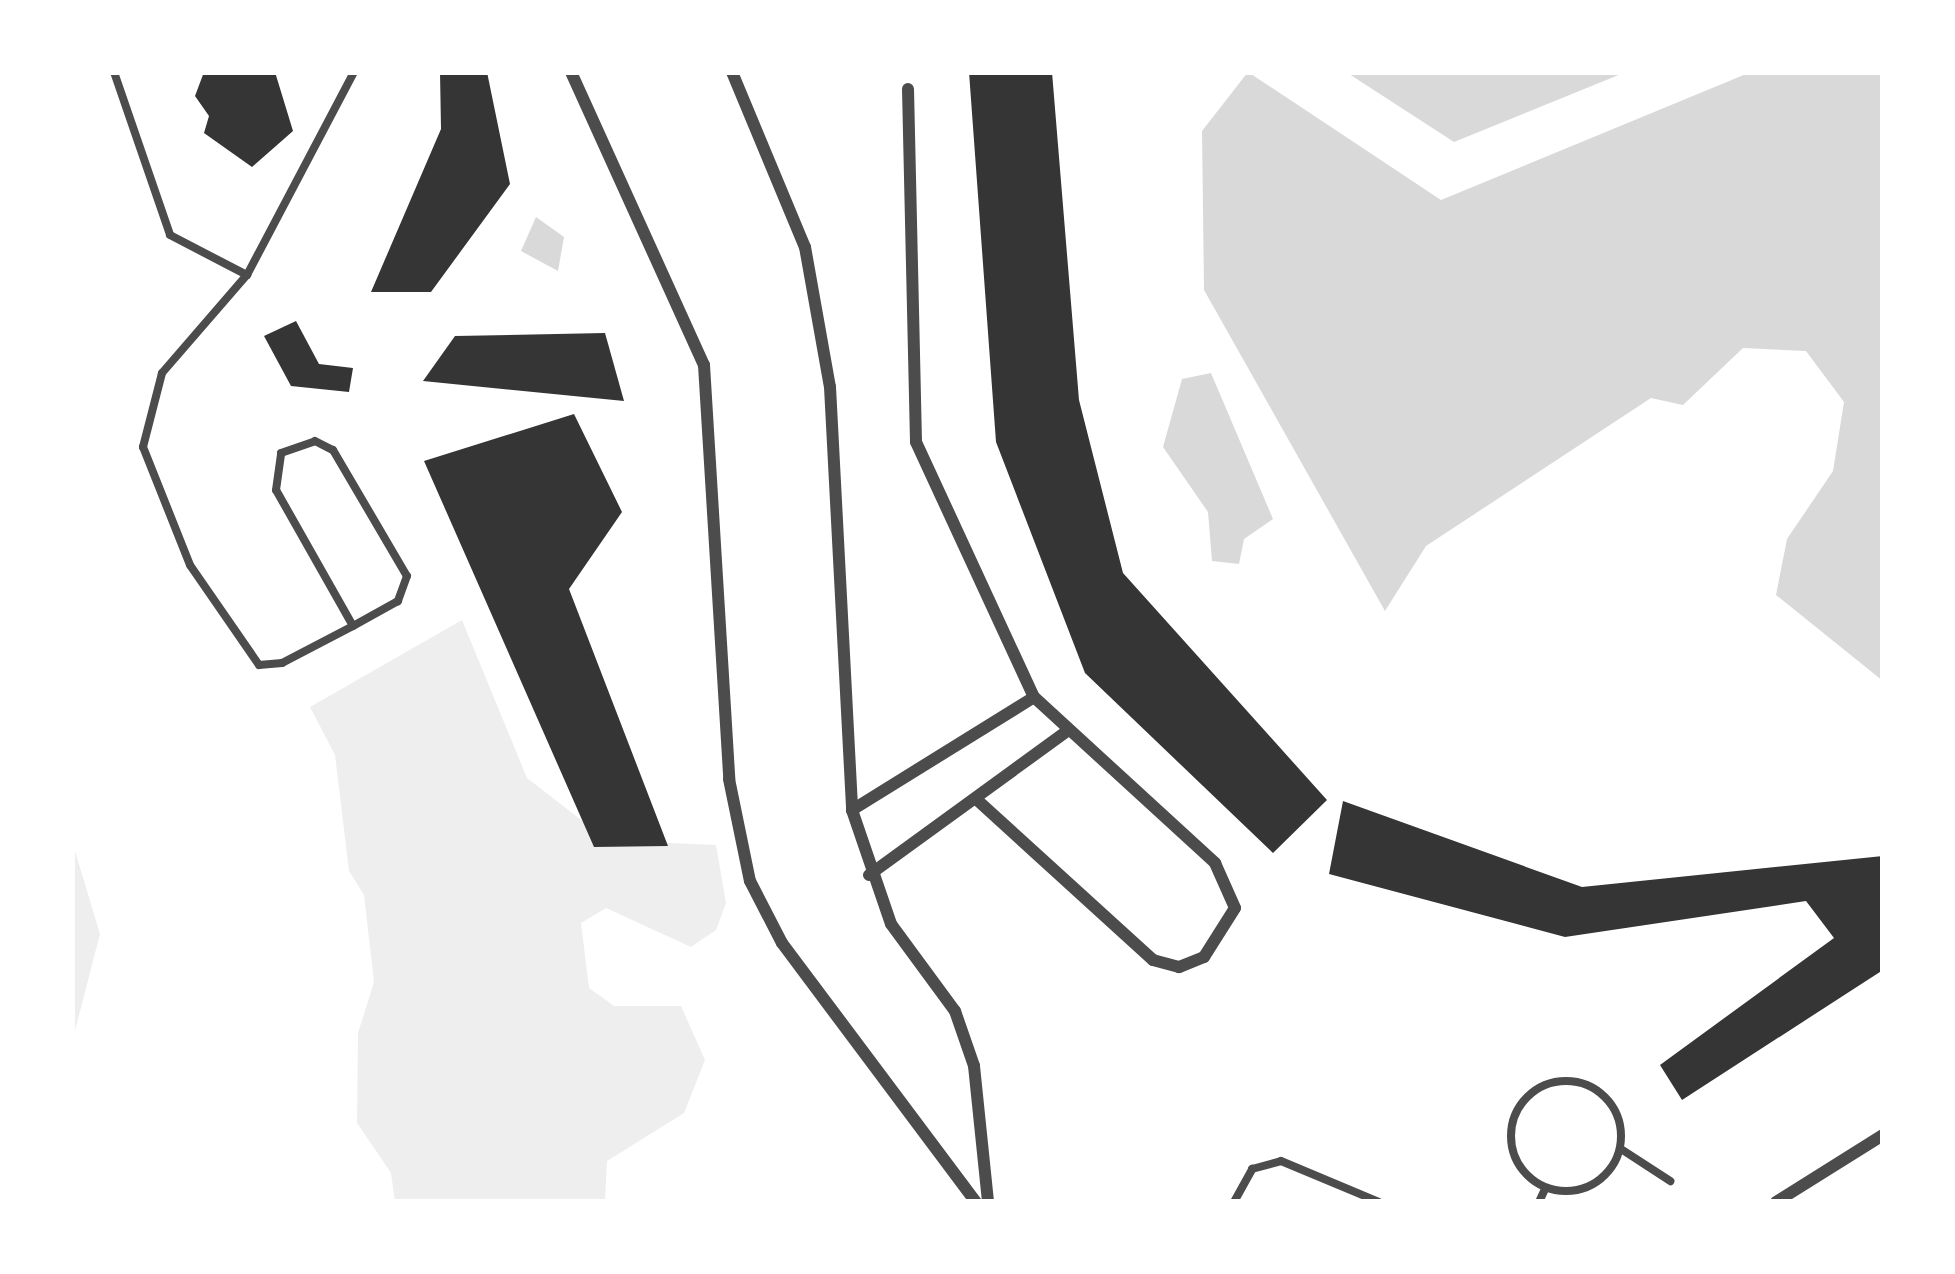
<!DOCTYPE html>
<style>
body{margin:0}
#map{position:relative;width:1955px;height:1274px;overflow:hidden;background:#fff;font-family:Raleway,sans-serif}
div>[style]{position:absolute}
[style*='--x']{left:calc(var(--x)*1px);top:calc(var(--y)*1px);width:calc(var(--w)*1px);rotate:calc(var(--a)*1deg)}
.green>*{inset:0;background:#eee}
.water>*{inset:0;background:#d9d9d9}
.pier>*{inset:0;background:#fff}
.building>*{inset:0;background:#353535}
.service>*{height:8px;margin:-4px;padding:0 4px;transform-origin:4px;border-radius:4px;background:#4c4c4c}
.service>.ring{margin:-4px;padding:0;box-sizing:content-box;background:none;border:8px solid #4c4c4c;border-radius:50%}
.minor>*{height:12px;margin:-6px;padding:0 6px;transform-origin:6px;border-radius:6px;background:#4c4c4c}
span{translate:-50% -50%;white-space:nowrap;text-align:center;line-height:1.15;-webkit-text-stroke:9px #fff;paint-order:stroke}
.frame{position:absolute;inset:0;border:75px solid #fff;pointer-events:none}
</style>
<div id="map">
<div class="green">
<i style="clip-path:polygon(462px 620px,527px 778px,607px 840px,716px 845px,726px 903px,716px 930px,691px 947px,606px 908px,581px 923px,589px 988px,614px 1006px,681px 1006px,705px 1060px,684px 1113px,607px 1161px,605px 1202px,395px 1202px,391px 1173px,357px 1123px,358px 1033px,374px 982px,364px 895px,349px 871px,335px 755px,310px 707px)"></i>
<i style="clip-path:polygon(72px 841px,100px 934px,72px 1042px)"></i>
</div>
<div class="water">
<i style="clip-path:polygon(1248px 72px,1883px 72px,1883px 681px,1776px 595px,1787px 539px,1833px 471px,1844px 402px,1806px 351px,1743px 348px,1683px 405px,1651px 398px,1426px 546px,1385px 611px,1204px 290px,1202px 131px)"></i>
<i style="clip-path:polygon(536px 217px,564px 237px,558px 271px,521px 251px)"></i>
<i style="clip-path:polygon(1211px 373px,1273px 519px,1244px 539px,1239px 564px,1212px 561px,1208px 512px,1163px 447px,1182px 379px)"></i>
</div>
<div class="pier">
<i style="clip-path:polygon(1248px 72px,1346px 72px,1454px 142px,1626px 72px,1751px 72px,1441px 200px)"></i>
</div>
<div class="building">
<i style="clip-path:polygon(204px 72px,275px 72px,293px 131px,252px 167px,204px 133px,209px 116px,195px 96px)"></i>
<i style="clip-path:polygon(440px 72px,487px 72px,510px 184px,431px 292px,371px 292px,441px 129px)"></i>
<i style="clip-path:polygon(969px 72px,1052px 72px,1079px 400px,1123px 573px,1327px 800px,1273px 853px,1085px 673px,996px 442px)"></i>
<i style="clip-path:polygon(296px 321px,319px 364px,353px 368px,349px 392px,291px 386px,264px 336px)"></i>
<i style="clip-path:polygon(605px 333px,624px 401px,423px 381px,455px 336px)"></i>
<i style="clip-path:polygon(574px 414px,622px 512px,569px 589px,668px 846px,594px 847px,424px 461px)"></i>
<i style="clip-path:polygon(1343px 801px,1582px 887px,1883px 856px,1883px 970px,1682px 1100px,1660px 1065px,1834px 938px,1806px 901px,1565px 937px,1329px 874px)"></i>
</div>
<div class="service">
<i style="--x:114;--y:72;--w:172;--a:71"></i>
<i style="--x:170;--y:235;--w:87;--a:27.5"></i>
<i style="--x:353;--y:626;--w:156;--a:-119.5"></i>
<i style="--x:276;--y:490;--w:37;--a:-82"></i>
<i style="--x:281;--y:453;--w:36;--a:-19"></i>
<i style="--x:315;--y:441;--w:20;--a:27"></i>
<i style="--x:333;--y:450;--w:146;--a:59.6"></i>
<i style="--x:407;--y:576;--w:27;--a:110"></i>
<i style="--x:398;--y:601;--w:51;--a:150.9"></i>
<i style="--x:353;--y:626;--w:80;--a:152.5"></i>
<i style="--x:282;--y:663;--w:23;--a:175"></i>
<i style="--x:259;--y:665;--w:121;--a:-124.6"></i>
<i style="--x:190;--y:565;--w:127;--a:-111.7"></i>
<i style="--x:143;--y:447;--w:76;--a:-75.6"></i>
<i style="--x:162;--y:373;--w:130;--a:-49.1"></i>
<i style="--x:247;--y:275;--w:229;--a:-62.2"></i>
<i class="ring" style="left:1511px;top:1081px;width:102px;height:102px"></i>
<i style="--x:1621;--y:1149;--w:59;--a:33.1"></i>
<i style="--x:1234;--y:1202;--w:38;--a:-61"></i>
<i style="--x:1252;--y:1169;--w:30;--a:-15"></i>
<i style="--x:1281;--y:1161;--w:106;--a:22.7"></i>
<i style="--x:1539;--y:1202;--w:14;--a:-65"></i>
</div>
<div class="minor">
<i style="--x:571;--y:72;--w:322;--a:65.6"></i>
<i style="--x:704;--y:365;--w:415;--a:86.5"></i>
<i style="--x:729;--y:779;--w:104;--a:78.4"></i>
<i style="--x:750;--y:881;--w:70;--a:62.7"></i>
<i style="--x:782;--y:943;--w:324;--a:53.2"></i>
<i style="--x:732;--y:72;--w:190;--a:67.4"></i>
<i style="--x:805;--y:247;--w:142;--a:79.9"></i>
<i style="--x:830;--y:387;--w:424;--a:87"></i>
<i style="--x:852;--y:810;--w:120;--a:71.1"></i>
<i style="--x:891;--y:924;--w:108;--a:53.7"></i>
<i style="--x:955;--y:1011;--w:58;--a:70.9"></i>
<i style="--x:974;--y:1066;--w:137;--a:84.1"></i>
<i style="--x:908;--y:89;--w:353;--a:88.7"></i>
<i style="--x:916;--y:442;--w:281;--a:65.2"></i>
<i style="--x:1034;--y:697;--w:246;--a:42.5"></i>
<i style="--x:1215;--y:863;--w:49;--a:66"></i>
<i style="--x:1235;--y:908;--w:58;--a:122.3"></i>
<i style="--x:1204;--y:957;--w:27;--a:158"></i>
<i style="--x:1179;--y:967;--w:27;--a:-165"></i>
<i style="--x:1153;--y:960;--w:239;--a:-137.7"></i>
<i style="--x:852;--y:810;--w:214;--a:-31.8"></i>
<i style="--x:869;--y:875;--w:243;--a:-36"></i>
<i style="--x:1776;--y:1202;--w:126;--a:-32.1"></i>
</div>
<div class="frame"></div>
</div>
